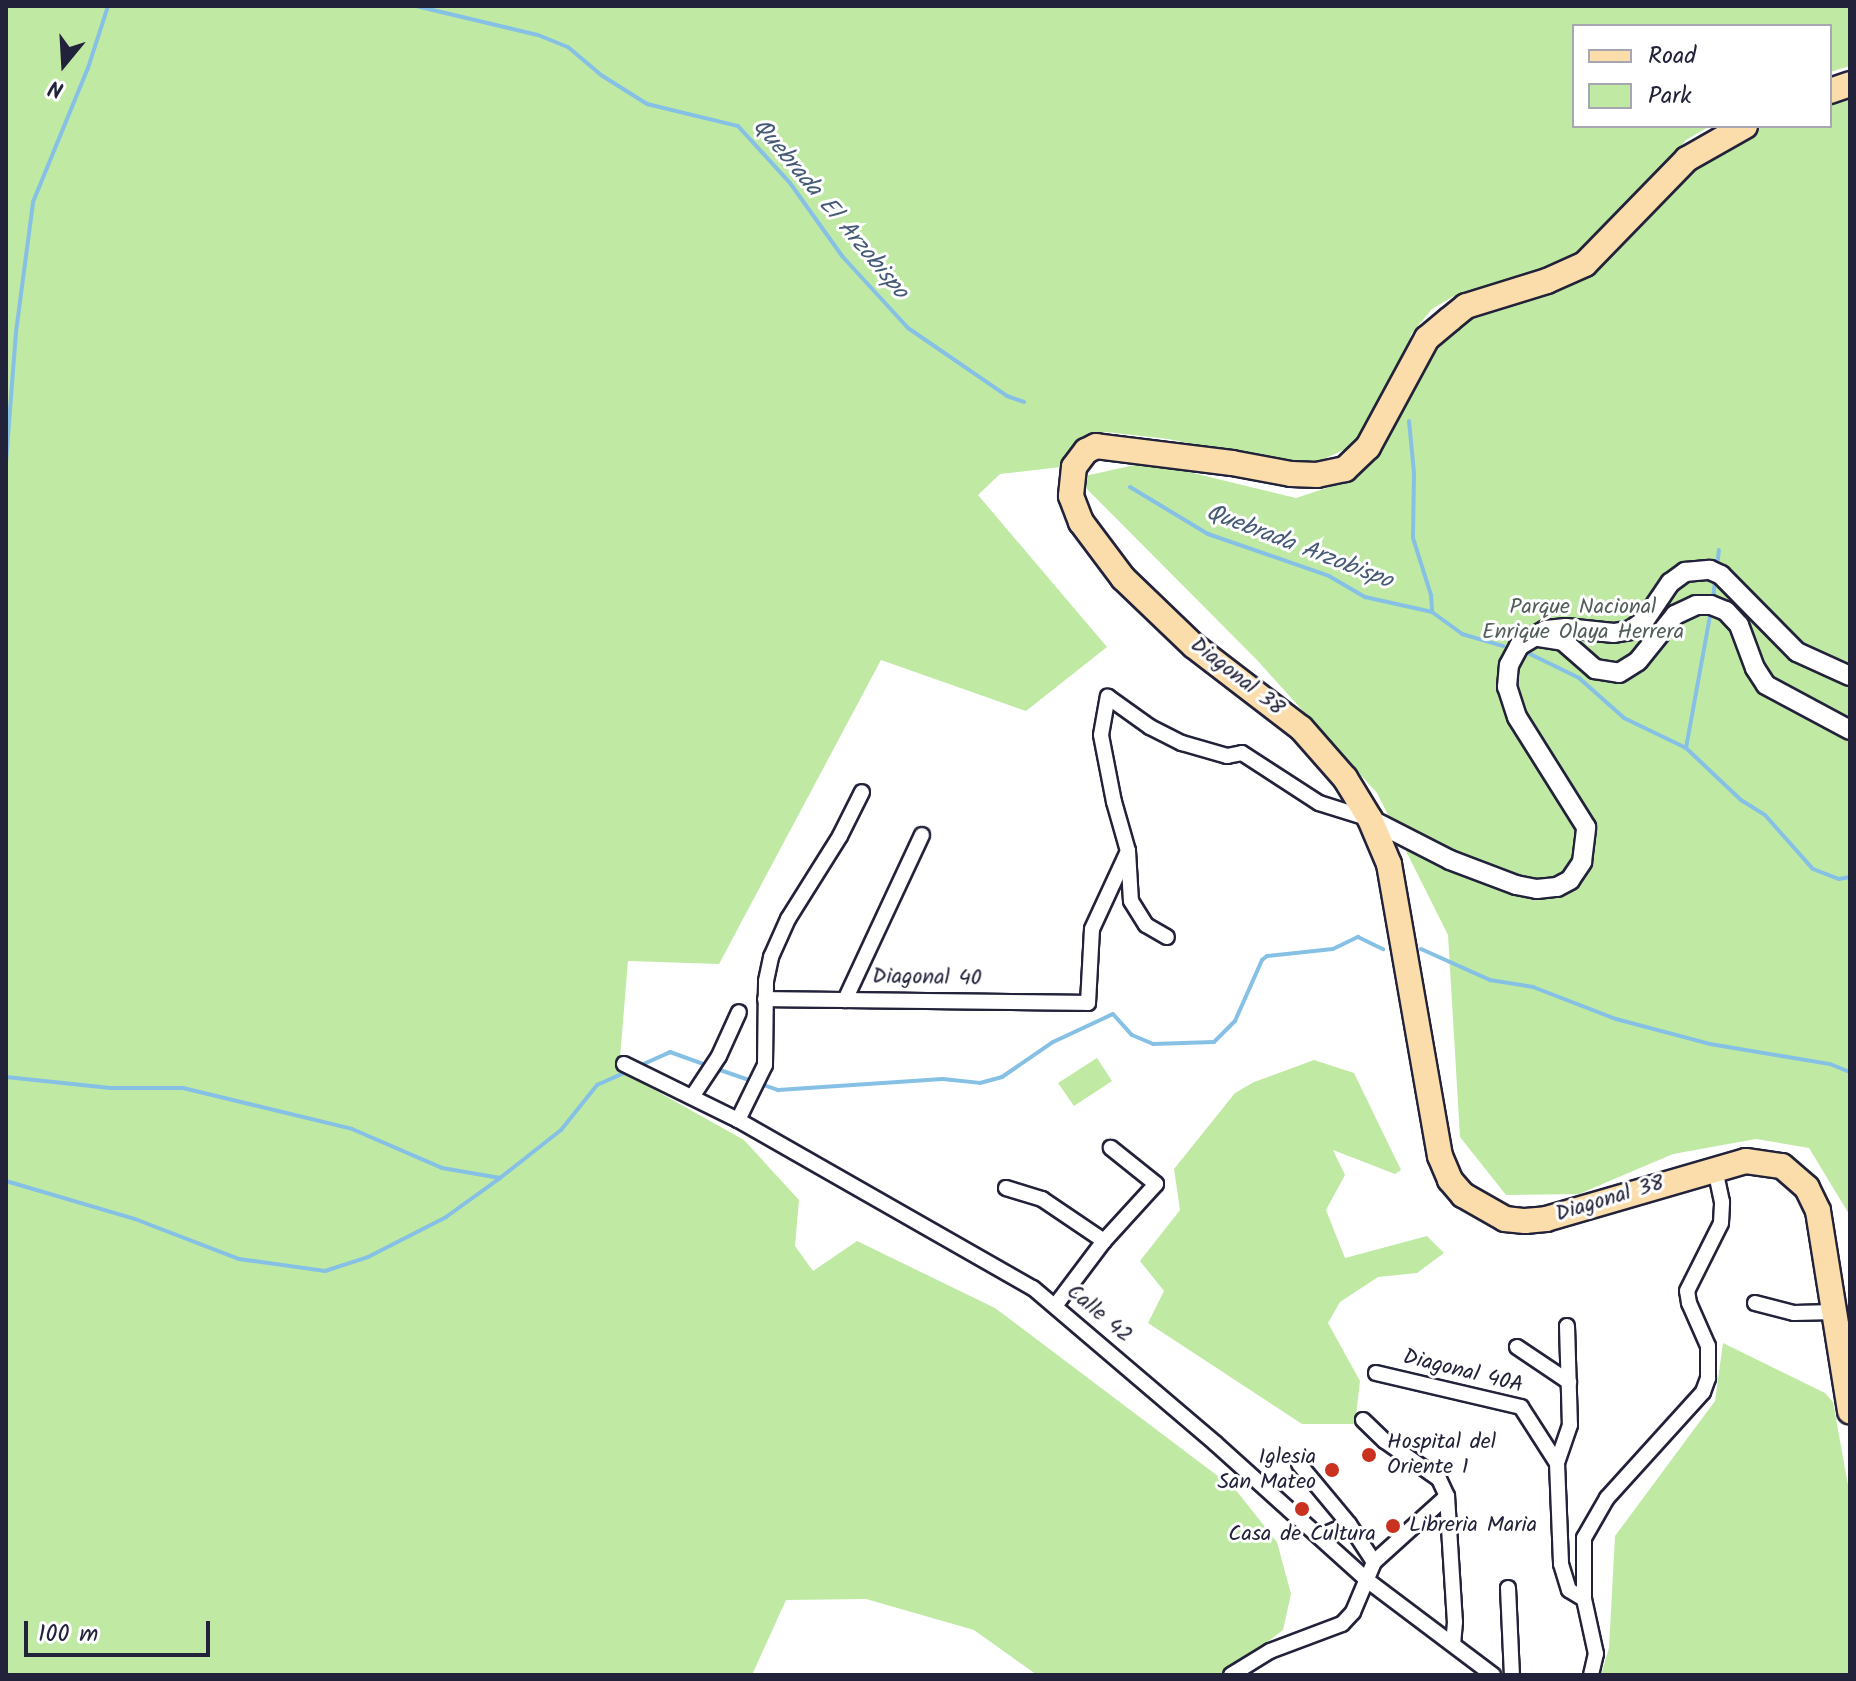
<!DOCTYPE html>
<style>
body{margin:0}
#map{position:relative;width:1856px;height:1681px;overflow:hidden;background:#fff;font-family:Kalam,sans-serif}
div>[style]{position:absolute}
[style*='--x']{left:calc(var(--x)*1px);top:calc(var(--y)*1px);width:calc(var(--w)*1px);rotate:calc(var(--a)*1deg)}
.green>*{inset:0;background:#c0e9a4}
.stream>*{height:4px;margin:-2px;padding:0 2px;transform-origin:2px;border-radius:2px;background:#86c1e5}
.roads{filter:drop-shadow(2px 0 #22223b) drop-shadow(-2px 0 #22223b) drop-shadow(0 2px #22223b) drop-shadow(0 -2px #22223b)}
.minor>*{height:14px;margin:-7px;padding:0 7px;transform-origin:7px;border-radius:7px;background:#fff}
.tertiary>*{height:18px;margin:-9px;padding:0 9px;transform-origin:9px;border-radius:9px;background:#fff}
.primary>*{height:24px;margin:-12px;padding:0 12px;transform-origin:12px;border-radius:12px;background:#fbddab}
.dots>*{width:22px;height:22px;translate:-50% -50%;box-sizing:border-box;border:4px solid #fff;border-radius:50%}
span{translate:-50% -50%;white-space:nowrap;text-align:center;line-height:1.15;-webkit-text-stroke:6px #fff;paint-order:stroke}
.park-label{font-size:22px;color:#515e5a}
.street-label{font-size:22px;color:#22223b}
.poi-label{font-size:22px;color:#22223b}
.left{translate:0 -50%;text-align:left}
.right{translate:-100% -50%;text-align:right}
.water-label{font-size:24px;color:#455a76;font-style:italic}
.frame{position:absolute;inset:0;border:8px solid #22223b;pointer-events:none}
.legend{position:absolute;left:1572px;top:24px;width:260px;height:104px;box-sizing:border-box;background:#fff;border:2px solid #a7a7b1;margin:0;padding:10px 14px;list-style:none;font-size:24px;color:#22223b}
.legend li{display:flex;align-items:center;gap:16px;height:40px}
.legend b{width:40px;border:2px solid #a7a7b1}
.north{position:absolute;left:24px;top:24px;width:80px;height:80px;-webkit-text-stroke:6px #fff;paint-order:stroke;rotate:198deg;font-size:22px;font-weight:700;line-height:32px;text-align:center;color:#22223b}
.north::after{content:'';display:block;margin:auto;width:28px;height:36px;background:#22223b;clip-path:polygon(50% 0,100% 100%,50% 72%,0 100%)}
.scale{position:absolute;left:24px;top:1621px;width:186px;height:36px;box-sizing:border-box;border:4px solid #22223b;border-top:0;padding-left:10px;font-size:24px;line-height:28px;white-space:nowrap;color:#22223b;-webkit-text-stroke:6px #fff;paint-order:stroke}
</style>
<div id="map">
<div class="green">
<i style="clip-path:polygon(6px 6px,1850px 6px,1850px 66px,1830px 72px,1830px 26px,1574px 26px,1574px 126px,1710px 126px,1686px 140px,1586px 257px,1452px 297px,1432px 309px,1411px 334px,1407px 353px,1366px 428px,1348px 448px,1306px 467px,1168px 439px,1106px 432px,1077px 444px,1061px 467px,1000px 474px,978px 495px,1107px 647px,1026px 711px,881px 660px,719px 964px,628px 961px,619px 1070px,744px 1140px,799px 1200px,795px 1246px,813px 1271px,857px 1241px,995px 1308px,1235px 1489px,1277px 1542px,1291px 1594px,1283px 1630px,1224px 1675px,1037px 1675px,974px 1630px,866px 1599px,786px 1600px,752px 1675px,6px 1675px)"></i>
<i style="clip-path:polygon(1850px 92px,1850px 1305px,1849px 1214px,1809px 1148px,1756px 1139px,1673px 1154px,1579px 1194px,1506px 1195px,1460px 1137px,1448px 935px,1377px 793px,1257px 660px,1076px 478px,1148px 462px,1296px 498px,1354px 479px,1444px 330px,1476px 308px,1549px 287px,1648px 198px,1749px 126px,1830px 126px,1830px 99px)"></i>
<i style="clip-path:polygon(1097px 1058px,1112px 1081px,1074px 1106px,1058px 1083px)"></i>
<i style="clip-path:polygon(1314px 1060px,1354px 1073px,1401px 1170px,1395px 1174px,1333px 1150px,1345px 1175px,1326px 1210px,1345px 1258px,1427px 1236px,1444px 1253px,1417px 1273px,1378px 1277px,1340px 1302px,1328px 1323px,1360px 1381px,1355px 1424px,1302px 1424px,1148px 1323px,1164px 1291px,1140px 1261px,1180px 1210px,1174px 1169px,1235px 1093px,1254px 1082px)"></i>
<i style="clip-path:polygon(1723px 1343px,1825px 1393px,1833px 1402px,1850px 1496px,1850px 1675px,1601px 1675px,1609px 1648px,1615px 1536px,1715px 1401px)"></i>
</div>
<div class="stream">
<i style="--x:416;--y:6;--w:125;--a:13.4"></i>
<i style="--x:538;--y:35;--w:32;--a:22"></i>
<i style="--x:568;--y:47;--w:43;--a:40.3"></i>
<i style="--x:601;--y:75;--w:54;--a:32.2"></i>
<i style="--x:647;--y:104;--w:94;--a:13.6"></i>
<i style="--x:738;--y:126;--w:77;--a:47.6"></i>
<i style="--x:790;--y:183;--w:90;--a:54.5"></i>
<i style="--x:842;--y:256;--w:98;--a:47.5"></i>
<i style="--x:908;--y:328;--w:120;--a:34.5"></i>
<i style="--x:1007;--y:396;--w:18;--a:19"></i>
<i style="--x:1409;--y:421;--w:52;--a:84.5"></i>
<i style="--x:1414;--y:473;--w:65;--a:90.9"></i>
<i style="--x:1413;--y:538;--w:60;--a:72.5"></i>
<i style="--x:1431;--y:595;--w:16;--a:86"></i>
<i style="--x:6;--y:462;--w:130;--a:-85.6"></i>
<i style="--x:16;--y:332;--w:131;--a:-82.5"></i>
<i style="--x:33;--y:202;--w:145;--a:-67.7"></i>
<i style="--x:88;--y:68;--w:65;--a:-72.1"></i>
<i style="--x:1130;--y:487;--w:91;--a:31.1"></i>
<i style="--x:1208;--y:534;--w:128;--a:19.1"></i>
<i style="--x:1329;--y:576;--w:42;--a:30.3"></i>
<i style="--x:1365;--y:597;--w:69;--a:12.6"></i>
<i style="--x:1432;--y:612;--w:37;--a:36"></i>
<i style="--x:1462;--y:634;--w:43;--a:16.3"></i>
<i style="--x:1717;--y:568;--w:18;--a:-84"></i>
<i style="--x:1713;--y:599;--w:19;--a:-84"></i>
<i style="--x:1528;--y:653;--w:57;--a:26.1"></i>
<i style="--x:1579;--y:678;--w:60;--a:41.6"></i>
<i style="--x:1624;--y:718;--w:69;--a:25.8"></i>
<i style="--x:1686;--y:748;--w:76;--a:43.4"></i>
<i style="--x:1741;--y:800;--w:28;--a:32"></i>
<i style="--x:1765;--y:815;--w:72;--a:48.4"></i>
<i style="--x:1813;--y:869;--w:28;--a:21"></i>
<i style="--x:1839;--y:879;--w:11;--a:-10"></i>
<i style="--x:1686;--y:748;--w:139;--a:-79.7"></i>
<i style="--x:1421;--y:949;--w:76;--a:24.2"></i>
<i style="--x:1490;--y:980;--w:44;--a:9.2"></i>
<i style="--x:1533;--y:987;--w:89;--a:21.1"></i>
<i style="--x:1616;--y:1019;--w:97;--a:14.9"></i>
<i style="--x:1710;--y:1044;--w:122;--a:9.5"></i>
<i style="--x:1830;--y:1064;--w:22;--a:22"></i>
<i style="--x:639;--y:1066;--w:34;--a:-24"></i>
<i style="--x:670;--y:1052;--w:41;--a:19.7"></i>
<i style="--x:717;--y:1069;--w:65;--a:19"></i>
<i style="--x:778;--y:1090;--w:165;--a:-3.8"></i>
<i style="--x:943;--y:1079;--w:37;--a:6"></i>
<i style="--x:980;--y:1083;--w:23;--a:-15"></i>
<i style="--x:1002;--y:1077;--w:62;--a:-34.5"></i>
<i style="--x:1053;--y:1042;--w:66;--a:-25"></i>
<i style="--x:1113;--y:1014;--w:28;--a:48"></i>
<i style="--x:1132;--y:1035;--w:23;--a:23"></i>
<i style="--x:1153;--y:1044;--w:61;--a:-1.9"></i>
<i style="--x:1214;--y:1042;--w:30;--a:-45"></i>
<i style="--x:1235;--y:1021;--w:67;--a:-66.1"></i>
<i style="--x:1262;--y:960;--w:6;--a:-39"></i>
<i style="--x:1267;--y:956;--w:66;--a:-6.1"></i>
<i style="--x:1333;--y:949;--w:28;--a:-26"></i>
<i style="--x:1358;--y:937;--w:28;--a:26"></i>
<i style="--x:6;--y:1077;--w:105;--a:6"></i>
<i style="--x:110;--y:1088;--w:73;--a:0"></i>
<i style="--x:183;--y:1088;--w:174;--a:13.6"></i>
<i style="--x:352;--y:1129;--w:98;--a:23.4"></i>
<i style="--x:442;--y:1168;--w:59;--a:9.8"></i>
<i style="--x:500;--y:1178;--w:78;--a:-38.2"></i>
<i style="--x:561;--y:1130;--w:58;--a:-51.3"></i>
<i style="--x:597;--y:1085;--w:34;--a:-24"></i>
<i style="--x:6;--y:1181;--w:134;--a:16.4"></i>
<i style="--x:135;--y:1219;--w:111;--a:21"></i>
<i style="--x:239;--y:1259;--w:87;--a:7.9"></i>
<i style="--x:325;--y:1271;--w:45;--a:-18"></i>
<i style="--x:368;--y:1257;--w:88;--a:-27.1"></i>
<i style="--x:446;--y:1217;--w:67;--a:-35.8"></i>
</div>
<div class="roads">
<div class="minor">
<i style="--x:1128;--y:851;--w:50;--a:86.6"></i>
<i style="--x:1131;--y:901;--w:28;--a:58"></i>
<i style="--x:1146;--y:925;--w:24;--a:30"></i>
<i style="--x:765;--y:999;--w:323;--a:0.7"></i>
<i style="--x:1088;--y:1003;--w:74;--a:-86.9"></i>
<i style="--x:1092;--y:929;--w:86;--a:-65.2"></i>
<i style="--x:1128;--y:851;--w:51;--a:-105.9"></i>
<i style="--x:1114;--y:802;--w:68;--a:-101"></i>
<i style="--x:1101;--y:735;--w:39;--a:-80"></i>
<i style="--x:1108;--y:697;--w:52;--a:35.5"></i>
<i style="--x:1150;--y:727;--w:36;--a:27"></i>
<i style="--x:1182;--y:743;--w:47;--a:16.1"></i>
<i style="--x:1227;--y:756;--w:15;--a:-11"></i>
<i style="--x:1242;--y:753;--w:92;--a:33"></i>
<i style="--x:1319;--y:803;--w:53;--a:17.4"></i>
<i style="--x:845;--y:1000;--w:182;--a:-65"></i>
<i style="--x:624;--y:1064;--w:127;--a:26.2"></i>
<i style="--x:738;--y:1120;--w:339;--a:29.7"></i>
<i style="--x:1033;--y:1288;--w:240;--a:40.4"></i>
<i style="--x:1216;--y:1444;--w:203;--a:42"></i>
<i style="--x:1367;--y:1580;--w:158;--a:37"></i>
<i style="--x:692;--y:1097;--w:49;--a:-56.6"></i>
<i style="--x:719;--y:1056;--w:48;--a:-65.6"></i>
<i style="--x:738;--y:1120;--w:61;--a:-63.9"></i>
<i style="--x:765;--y:1065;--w:84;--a:-89.3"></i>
<i style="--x:766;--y:981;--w:25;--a:-78"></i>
<i style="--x:771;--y:957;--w:42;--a:-65.9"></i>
<i style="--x:788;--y:919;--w:98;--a:-57.9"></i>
<i style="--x:840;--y:836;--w:49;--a:-63.4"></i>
<i style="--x:1006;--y:1188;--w:38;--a:17"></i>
<i style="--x:1042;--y:1199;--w:75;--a:34.1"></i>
<i style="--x:1755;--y:1303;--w:40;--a:14.4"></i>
<i style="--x:1794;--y:1313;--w:40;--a:-1.4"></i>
<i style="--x:1055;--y:1306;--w:81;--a:-53"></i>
<i style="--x:1104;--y:1241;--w:77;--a:-47.6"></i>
<i style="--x:1156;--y:1184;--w:58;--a:-141.3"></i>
<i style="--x:1567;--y:1326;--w:99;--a:88.3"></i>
<i style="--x:1570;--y:1425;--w:40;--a:108.9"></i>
<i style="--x:1557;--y:1463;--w:101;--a:87.7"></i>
<i style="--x:1561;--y:1564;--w:27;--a:73"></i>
<i style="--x:1569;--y:1590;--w:17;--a:31"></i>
<i style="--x:1517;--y:1347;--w:63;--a:33.9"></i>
<i style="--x:1376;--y:1373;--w:149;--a:13.2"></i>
<i style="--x:1521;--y:1407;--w:67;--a:57.3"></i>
<i style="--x:1363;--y:1420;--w:30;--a:44"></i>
<i style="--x:1385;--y:1441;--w:66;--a:35.1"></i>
<i style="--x:1439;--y:1479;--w:19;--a:65"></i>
<i style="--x:1447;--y:1496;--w:126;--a:86.4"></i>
<i style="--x:1455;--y:1622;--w:21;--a:95"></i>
<i style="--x:1299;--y:1464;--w:78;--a:50.2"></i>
<i style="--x:1349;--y:1524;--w:45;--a:56.7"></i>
<i style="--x:1321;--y:1536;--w:30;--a:-23"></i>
<i style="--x:1508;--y:1588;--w:87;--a:87.4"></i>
<i style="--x:1231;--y:1675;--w:46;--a:-31.6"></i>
<i style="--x:1270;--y:1651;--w:77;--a:-20.6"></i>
<i style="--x:1342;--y:1624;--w:16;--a:-47"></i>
<i style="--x:1353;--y:1612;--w:54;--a:-67.2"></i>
<i style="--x:1374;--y:1562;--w:98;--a:-42.1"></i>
<i style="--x:1591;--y:1675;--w:22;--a:-77"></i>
<i style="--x:1596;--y:1654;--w:56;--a:-102.3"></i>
<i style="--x:1584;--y:1599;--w:61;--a:-90"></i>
<i style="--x:1584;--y:1538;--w:46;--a:-60.1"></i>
<i style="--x:1607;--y:1498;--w:143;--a:-47.8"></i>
<i style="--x:1703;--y:1392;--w:15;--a:-70"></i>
<i style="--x:1708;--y:1378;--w:32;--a:-90"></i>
<i style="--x:1708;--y:1346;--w:47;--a:-113.8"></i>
<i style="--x:1689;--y:1303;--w:12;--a:-99"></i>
<i style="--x:1687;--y:1291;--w:76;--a:-63.4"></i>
<i style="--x:1721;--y:1223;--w:21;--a:-87"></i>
<i style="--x:1722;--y:1202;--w:35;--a:-102"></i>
</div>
<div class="tertiary">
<i style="--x:1539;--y:637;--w:24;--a:9"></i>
<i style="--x:1563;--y:641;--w:43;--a:41.2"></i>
<i style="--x:1595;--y:669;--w:24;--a:9"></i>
<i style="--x:1619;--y:673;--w:22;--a:-32"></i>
<i style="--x:1638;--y:661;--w:59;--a:-51.2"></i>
<i style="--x:1675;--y:615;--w:23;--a:-25"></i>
<i style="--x:1696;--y:605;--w:15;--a:0"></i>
<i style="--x:1711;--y:605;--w:16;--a:22"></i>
<i style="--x:1726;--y:611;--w:19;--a:47"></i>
<i style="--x:1739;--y:625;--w:46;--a:69.6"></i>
<i style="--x:1755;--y:668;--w:20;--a:57"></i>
<i style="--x:1766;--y:685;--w:95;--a:28.2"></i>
<i style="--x:1370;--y:819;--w:90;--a:27.1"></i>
<i style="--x:1450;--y:860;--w:71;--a:20.7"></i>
<i style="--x:1516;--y:885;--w:21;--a:11"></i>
<i style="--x:1537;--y:889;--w:20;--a:-6"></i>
<i style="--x:1557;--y:887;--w:15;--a:-28"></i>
<i style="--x:1570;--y:880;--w:22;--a:-56"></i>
<i style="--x:1582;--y:862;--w:35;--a:-83"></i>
<i style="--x:1586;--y:827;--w:130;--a:-122.1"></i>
<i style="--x:1517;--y:717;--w:32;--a:-108"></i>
<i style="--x:1507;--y:687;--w:22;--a:-85"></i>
<i style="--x:1509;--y:665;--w:21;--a:-62"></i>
<i style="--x:1519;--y:646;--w:31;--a:-31"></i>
<i style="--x:1546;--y:630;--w:20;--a:-6"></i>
<i style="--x:1566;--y:628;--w:48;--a:5.9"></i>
<i style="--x:1614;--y:633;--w:17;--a:-10"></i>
<i style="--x:1631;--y:630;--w:17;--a:-36"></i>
<i style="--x:1645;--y:620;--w:45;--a:-56"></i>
<i style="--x:1670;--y:583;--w:19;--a:-36"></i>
<i style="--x:1685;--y:572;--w:25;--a:-5"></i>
<i style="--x:1710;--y:570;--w:12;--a:24"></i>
<i style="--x:1721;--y:575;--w:108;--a:45.4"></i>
<i style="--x:1797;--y:652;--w:58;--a:24.4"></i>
</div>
<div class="primary">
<i style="--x:1830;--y:91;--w:21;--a:-19"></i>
<i style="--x:1745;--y:126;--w:67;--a:150.4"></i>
<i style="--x:1687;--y:159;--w:146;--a:134.2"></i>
<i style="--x:1585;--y:264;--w:42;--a:155.9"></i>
<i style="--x:1547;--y:281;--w:85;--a:162.8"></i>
<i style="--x:1466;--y:306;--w:21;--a:141"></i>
<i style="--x:1450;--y:319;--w:30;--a:140"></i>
<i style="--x:1427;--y:338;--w:124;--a:118.4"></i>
<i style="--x:1368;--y:447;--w:32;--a:136"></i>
<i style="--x:1345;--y:469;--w:29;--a:168"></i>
<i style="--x:1317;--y:475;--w:26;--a:-178"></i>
<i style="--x:1291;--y:474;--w:60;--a:-169.4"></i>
<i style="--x:1232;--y:463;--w:137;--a:-172.9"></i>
<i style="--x:1096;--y:446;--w:11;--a:153"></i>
<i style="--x:1086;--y:451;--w:20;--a:127"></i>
<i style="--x:1074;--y:467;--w:29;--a:96"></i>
<i style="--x:1071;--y:496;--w:28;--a:69"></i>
<i style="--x:1081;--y:522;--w:70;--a:53.1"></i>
<i style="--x:1123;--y:578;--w:98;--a:43.8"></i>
<i style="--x:1194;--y:646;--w:135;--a:37.5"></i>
<i style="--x:1301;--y:728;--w:67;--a:48.7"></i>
<i style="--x:1345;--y:778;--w:48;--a:58.6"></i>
<i style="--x:1370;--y:819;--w:49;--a:67.1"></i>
<i style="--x:1389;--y:864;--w:296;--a:80.1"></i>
<i style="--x:1440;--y:1156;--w:26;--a:67"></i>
<i style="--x:1450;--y:1180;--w:20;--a:49"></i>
<i style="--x:1463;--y:1195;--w:48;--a:29.7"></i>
<i style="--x:1505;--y:1219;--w:20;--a:6"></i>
<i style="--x:1525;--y:1221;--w:21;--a:-5"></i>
<i style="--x:1546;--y:1219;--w:208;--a:-16.2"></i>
<i style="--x:1746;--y:1161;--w:36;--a:8"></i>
<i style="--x:1782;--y:1166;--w:33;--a:41"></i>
<i style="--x:1807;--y:1188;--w:25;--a:64"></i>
<i style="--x:1818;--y:1211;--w:203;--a:80.9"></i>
</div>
</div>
<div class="dots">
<i style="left:1369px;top:1455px;background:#c8321e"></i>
<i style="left:1332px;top:1470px;background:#c8321e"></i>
<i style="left:1302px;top:1509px;background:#c8321e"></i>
<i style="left:1393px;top:1526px;background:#c8321e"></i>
</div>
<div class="park-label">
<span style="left:1583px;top:620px">Parque Nacional<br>Enrique Olaya Herrera</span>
</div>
<div class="street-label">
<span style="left:1237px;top:677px;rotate:38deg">Diagonal 38</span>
<span style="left:927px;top:978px;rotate:1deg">Diagonal 40</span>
<span style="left:1610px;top:1199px;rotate:-17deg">Diagonal 38</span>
<span style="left:1099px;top:1314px;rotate:40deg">Calle 42</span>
<span style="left:1463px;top:1372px;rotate:14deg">Diagonal 40A</span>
</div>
<div class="poi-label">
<span class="left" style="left:1387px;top:1455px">Hospital del<br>Oriente 1</span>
<span class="right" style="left:1316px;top:1470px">Iglesia<br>San Mateo</span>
<span class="left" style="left:1409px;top:1526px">Libreria Maria</span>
<span style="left:1302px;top:1535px">Casa de Cultura</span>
</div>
<div class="water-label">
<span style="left:830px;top:209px;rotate:50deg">Quebrada El Arzobispo</span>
<span style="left:1299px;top:547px;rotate:21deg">Quebrada Arzobispo</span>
</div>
<div class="frame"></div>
<ul class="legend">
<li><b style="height:10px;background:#fbddab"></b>Road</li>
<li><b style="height:22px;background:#c0e9a4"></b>Park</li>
</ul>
<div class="north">N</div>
<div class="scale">100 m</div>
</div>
